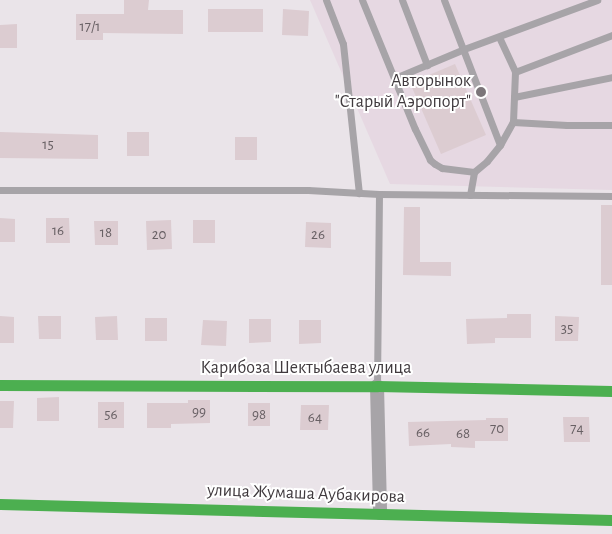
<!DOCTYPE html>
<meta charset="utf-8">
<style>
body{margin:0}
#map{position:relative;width:612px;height:534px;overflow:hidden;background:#eae4e9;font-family:"Alegreya Sans",sans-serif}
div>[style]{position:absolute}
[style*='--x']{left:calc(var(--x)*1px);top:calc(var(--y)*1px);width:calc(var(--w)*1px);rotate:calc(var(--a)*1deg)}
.built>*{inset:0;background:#e6d8e2}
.building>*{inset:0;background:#dcccd1}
.lane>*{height:7px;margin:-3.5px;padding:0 3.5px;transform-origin:3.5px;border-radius:3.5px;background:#a7a4a8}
.street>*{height:14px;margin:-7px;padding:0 7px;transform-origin:7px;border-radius:7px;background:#a7a4a8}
.fast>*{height:11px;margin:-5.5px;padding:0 5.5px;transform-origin:5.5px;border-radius:5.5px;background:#4caf50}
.dots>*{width:14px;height:14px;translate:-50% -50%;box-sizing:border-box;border:2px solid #fff;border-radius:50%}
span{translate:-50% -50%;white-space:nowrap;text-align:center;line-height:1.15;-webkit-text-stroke:4px #fff;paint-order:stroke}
.number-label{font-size:15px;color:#686064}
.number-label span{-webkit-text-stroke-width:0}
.poi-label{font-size:18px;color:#403a3e}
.right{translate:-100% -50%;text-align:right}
.street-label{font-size:18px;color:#403a3e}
</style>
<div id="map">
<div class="built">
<i style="clip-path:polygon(310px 0,612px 0,612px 190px,390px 184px)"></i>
</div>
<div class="building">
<i style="clip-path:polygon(124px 0,149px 0,148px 10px,183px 10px,183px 34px,103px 33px,103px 40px,76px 40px,76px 14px,124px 14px)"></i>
<i style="clip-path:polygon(208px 9px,263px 9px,263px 32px,208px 32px)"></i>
<i style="clip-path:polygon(283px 9px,309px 11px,308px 36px,282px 35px)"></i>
<i style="clip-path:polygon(17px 24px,17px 48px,0 48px,0 25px)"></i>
<i style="clip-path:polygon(455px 64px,486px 135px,441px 154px,410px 83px)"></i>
<i style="clip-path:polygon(0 132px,98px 135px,98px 159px,0 158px)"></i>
<i style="clip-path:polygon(127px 132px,149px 132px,149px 156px,127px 156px)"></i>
<i style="clip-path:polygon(235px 137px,257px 137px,257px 160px,235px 160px)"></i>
<i style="clip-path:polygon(601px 205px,612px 205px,612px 285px,601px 285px)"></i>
<i style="clip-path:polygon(404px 207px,420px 207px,420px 262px,451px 262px,451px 276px,403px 275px)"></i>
<i style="clip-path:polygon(0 218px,15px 219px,15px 242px,0 242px)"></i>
<i style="clip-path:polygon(46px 218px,69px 218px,70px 243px,46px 243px)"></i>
<i style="clip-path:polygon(171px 220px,172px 249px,147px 250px,146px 221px)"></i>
<i style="clip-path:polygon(193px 220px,215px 220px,215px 243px,193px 243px)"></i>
<i style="clip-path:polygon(94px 221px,118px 221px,118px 245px,95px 245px)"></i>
<i style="clip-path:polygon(306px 222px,331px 223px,331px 248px,305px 247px)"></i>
<i style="clip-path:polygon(507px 314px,531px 314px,531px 338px,495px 338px,495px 343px,467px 344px,466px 319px,507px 318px)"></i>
<i style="clip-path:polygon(0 316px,14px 317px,14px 343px,0 343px)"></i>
<i style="clip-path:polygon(38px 316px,61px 316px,61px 339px,39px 339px)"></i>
<i style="clip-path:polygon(117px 316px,118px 340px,96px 340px,95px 317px)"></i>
<i style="clip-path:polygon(555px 316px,579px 317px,578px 341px,555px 341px)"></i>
<i style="clip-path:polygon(145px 318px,167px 318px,167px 341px,145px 341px)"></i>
<i style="clip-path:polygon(249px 319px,271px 319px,271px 342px,249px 343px)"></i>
<i style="clip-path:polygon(203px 320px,227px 321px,226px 346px,201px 345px)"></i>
<i style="clip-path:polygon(299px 320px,321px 320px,321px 343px,299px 344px)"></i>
<i style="clip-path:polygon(59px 397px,59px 421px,37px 421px,37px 398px)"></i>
<i style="clip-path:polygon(188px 400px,210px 400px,210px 423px,171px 424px,171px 428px,147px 428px,147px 403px,188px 403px)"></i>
<i style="clip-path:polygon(0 401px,14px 401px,13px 428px,0 428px)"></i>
<i style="clip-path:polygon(98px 402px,124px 402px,124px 428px,98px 428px)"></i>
<i style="clip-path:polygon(248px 403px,270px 403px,270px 426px,248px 426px)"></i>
<i style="clip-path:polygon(301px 405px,329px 405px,328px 430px,300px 430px)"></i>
<i style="clip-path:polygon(563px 417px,589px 417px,590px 442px,564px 442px)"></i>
<i style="clip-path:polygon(486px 418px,508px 418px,508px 441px,475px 441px,475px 448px,451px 447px,451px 444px,409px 446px,408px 422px,486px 420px)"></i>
</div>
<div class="lane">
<i style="--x:326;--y:0;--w:47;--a:68.9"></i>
<i style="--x:343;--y:44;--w:150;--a:83.9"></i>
<i style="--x:362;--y:0;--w:139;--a:67.7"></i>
<i style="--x:415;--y:129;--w:34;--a:64"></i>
<i style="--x:430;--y:160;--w:6;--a:39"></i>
<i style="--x:435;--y:164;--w:8;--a:30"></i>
<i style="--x:442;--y:168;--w:32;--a:7"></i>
<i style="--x:474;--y:172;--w:17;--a:-40"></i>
<i style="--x:487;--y:161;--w:21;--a:-51"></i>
<i style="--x:500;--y:145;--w:26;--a:-61"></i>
<i style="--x:513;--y:122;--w:54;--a:3.2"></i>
<i style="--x:567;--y:125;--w:45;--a:0"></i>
<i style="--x:402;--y:0;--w:70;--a:69"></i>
<i style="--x:444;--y:0;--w:155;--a:68.9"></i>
<i style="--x:499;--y:37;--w:38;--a:65"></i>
<i style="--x:515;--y:72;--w:50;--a:92.3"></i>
<i style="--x:515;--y:72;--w:104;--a:-20.9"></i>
<i style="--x:395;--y:78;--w:75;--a:-22.8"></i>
<i style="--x:464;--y:49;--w:142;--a:-20.2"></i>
<i style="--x:514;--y:97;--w:100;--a:-11.5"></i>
<i style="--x:0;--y:190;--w:308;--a:0"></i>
<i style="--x:308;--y:190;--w:71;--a:3.2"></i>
<i style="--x:379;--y:194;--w:191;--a:90.6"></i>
<i style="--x:379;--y:194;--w:233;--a:0.5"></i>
<i style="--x:470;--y:195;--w:23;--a:-80"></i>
</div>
<div class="street">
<i style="--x:377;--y:386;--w:127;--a:88.6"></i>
</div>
<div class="fast">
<i style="--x:0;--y:385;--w:377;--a:0.2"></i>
<i style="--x:377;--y:386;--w:235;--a:1.2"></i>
<i style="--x:0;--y:504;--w:612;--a:1.5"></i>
</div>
<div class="dots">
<i style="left:481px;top:92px;background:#7c767a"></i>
</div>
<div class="number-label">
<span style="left:90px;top:27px">17/1</span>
<span style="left:48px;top:145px">15</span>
<span style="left:58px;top:231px">16</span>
<span style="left:106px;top:233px">18</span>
<span style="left:159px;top:235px">20</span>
<span style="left:318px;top:235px">26</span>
<span style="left:567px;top:329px">35</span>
<span style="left:199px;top:412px">99</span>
<span style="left:111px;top:415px">56</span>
<span style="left:259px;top:415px">98</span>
<span style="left:315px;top:418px">64</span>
<span style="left:497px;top:429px">70</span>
<span style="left:577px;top:429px">74</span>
<span style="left:423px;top:433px">66</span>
<span style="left:463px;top:434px">68</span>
</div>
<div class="poi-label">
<span class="right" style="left:471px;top:92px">Авторынок<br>"Старый Аэропорт"</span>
</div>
<div class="street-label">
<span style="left:306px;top:368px">Карибоза Шектыбаева улица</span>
<span style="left:306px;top:494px;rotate:2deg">улица Жумаша Аубакирова</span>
</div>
</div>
